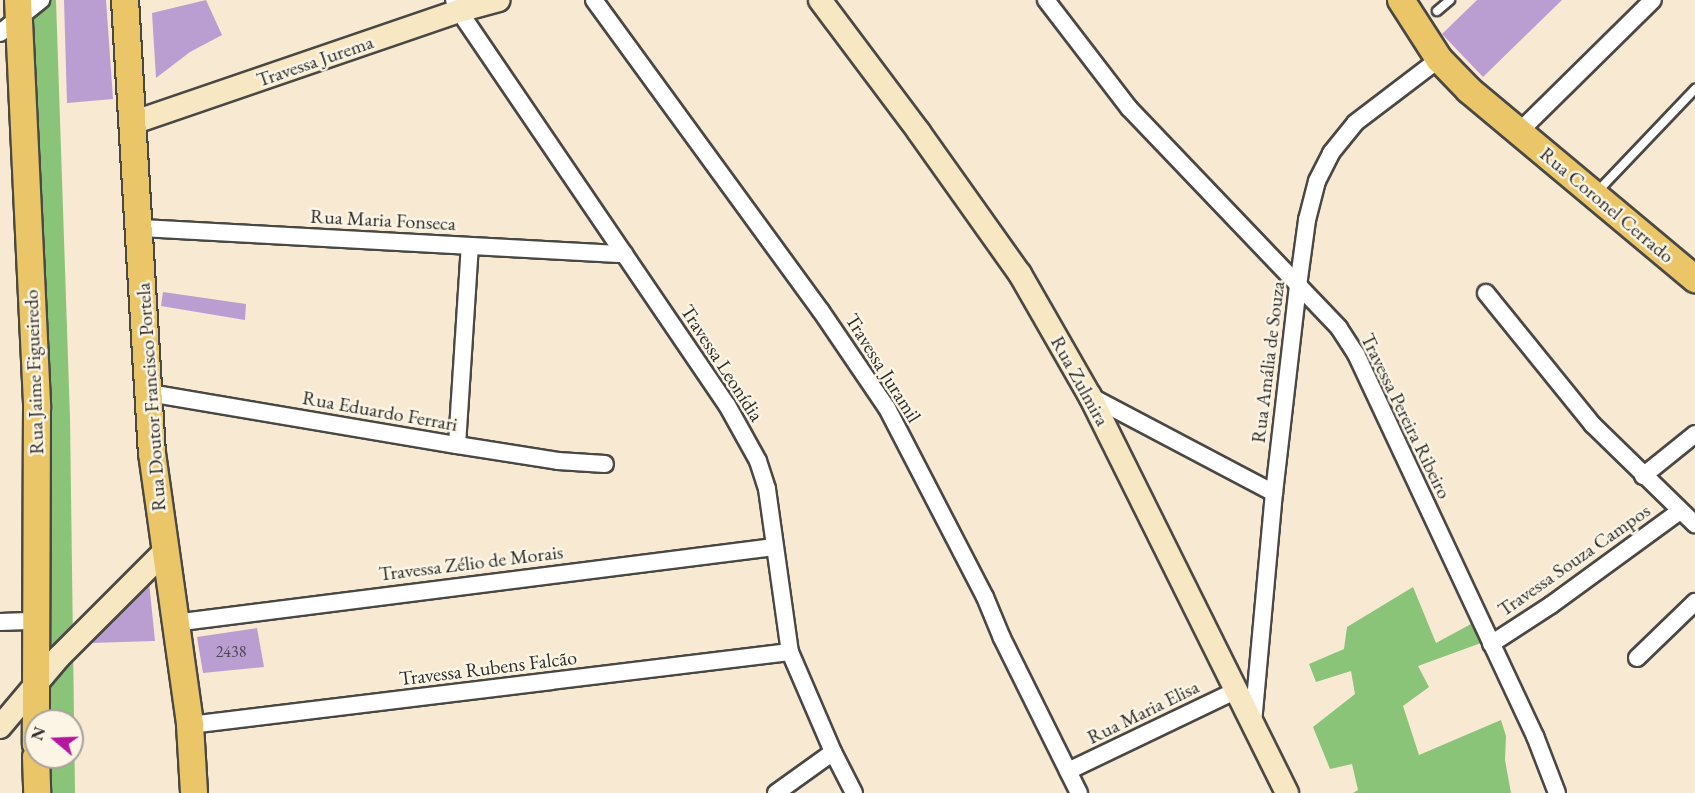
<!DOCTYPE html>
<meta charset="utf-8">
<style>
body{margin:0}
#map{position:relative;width:1695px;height:793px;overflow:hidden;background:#f8e9d3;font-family:"EB Garamond",serif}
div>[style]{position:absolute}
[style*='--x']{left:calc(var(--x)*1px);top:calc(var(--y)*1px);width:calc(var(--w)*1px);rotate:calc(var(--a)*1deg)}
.green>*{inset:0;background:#89c479}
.building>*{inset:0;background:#ba9ed1}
.roads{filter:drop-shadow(2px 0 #4a4844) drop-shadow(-2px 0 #4a4844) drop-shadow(0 2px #4a4844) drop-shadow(0 -2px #4a4844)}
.lane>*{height:8px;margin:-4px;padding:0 4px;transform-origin:4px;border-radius:4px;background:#fff}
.street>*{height:16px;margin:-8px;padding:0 8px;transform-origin:8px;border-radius:8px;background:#fff}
.secondary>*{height:22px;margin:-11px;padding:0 11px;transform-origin:11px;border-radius:11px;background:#f7e8c3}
.primary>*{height:26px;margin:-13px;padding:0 13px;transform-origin:13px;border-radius:13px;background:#eac669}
span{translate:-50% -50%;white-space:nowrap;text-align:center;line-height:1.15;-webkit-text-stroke:5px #fcf5e5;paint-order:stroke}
.number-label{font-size:16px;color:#4f4854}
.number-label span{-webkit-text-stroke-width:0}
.street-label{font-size:20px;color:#2b2b2b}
.north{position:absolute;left:24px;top:709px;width:60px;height:60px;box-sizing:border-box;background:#fcf5e5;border:2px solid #a8a49b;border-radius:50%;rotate:289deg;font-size:16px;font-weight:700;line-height:24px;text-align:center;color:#2b2b2b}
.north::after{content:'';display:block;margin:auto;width:21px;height:27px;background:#b5179e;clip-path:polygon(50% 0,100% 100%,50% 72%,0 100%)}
</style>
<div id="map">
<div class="green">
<i style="clip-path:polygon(25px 0,56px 0,70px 418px,75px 793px,41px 793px,40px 757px,72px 757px,72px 721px,39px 721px)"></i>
<i style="clip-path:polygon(1413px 587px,1436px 643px,1471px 624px,1481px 643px,1418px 666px,1429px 687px,1403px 706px,1419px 755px,1501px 720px,1506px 736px,1505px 760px,1511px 793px,1353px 793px,1358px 790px,1352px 764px,1330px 769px,1313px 727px,1355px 694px,1351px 671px,1316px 682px,1309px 664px,1344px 649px,1347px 627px)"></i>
</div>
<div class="building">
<i style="clip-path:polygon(64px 0,106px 0,113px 99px,67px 103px)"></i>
<i style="clip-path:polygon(206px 0,222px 35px,190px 52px,156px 78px,152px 13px)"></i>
<i style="clip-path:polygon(1477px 0,1562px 0,1483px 77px,1442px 34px)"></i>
<i style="clip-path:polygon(163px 292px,246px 304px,245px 320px,161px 306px)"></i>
<i style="clip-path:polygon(149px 582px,155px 641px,90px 643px)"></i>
<i style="clip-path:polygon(257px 628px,264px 667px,203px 673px,197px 637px)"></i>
</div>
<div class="roads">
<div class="lane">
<i style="--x:1437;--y:11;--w:17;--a:-40"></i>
<i style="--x:1596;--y:193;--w:144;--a:-46.4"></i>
</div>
<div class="street">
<i style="--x:454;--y:0;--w:12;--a:66"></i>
<i style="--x:459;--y:11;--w:477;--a:55.8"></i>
<i style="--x:727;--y:405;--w:64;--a:61"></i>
<i style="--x:758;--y:461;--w:29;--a:72"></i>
<i style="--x:767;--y:489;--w:165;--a:82"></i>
<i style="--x:790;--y:652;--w:109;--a:66.7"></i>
<i style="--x:833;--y:752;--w:46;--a:62.9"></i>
<i style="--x:594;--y:0;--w:385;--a:53.9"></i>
<i style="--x:821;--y:311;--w:117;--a:55.8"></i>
<i style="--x:887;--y:408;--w:213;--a:62.6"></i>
<i style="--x:985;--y:597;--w:44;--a:67.5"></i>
<i style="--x:1002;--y:638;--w:173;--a:63.6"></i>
<i style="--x:1046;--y:0;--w:136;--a:52.5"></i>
<i style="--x:1129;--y:108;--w:304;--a:46.3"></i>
<i style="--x:1339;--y:328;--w:31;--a:57"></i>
<i style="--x:1356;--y:354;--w:422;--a:64.9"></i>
<i style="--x:1535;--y:736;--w:61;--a:68.9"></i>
<i style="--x:0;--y:33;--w:53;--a:-38.8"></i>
<i style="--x:1519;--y:132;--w:188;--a:-44.6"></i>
<i style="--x:140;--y:228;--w:485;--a:3.1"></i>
<i style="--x:1486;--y:293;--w:169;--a:51"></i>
<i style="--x:1592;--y:424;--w:144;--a:44.2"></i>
<i style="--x:149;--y:393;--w:312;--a:9.6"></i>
<i style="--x:457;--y:445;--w:102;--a:9"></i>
<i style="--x:558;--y:461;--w:47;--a:3.7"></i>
<i style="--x:1090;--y:396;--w:208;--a:27.8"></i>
<i style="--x:457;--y:445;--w:199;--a:-86.3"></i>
<i style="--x:1643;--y:476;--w:67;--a:-38.9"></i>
<i style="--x:0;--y:622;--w:36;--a:-2"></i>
<i style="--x:174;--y:623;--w:605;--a:-7.22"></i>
<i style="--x:1491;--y:644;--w:72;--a:-33"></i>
<i style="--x:1551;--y:605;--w:160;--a:-36.1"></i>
<i style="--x:1637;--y:658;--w:81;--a:-44"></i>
<i style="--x:1253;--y:723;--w:231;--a:-84.8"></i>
<i style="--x:1274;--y:493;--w:208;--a:-83.4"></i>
<i style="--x:1298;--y:286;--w:67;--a:-82.2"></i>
<i style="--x:1307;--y:220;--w:40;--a:-75.6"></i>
<i style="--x:1317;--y:181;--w:31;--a:-63"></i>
<i style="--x:1331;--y:153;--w:38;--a:-51"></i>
<i style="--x:1355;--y:123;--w:106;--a:-37.3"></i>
<i style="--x:190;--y:725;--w:604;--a:-6.94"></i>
<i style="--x:1068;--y:771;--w:185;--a:-25.6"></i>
<i style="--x:776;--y:793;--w:70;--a:-35.7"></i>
</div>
<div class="secondary">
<i style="--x:820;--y:0;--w:165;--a:53.1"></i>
<i style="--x:919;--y:132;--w:174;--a:54.6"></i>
<i style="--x:1020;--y:274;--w:141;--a:60.2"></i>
<i style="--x:1090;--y:396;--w:443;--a:63.6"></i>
<i style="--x:132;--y:123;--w:346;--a:-18.9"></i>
<i style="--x:459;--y:11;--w:41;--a:-15.4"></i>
<i style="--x:0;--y:727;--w:92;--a:-49.9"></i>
<i style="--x:59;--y:657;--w:148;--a:-45"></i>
</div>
<div class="primary">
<i style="--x:18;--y:0;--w:408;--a:87.3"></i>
<i style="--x:37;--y:408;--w:336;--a:90.2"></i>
<i style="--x:125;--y:0;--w:454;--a:86.6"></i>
<i style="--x:152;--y:453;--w:275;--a:82"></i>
<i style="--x:190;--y:725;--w:68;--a:86.6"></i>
<i style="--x:1401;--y:0;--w:70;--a:57.2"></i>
<i style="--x:1439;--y:59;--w:43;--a:45.9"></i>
<i style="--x:1469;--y:90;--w:295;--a:39.9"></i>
<i style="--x:36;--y:757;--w:36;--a:88"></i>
</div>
</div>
<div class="number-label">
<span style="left:231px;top:652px">2438</span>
</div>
<div class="street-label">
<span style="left:315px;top:61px;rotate:-19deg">Travessa Jurema</span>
<span style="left:1607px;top:205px;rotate:40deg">Rua Coronel Cerrado</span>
<span style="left:383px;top:220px;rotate:3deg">Rua Maria Fonseca</span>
<span style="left:1268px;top:362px;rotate:-83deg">Rua Amália de Souza</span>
<span style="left:722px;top:363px;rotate:57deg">Travessa Leonídia</span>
<span style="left:883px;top:368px;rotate:58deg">Travessa Juramil</span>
<span style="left:34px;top:372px;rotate:-92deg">Rua Jaime Figueiredo</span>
<span style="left:1080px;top:381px;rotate:61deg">Rua Zulmira</span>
<span style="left:151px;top:397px;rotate:-94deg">Rua Doutor Francisco Portela</span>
<span style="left:380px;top:411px;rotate:10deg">Rua Eduardo Ferrari</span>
<span style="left:1406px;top:416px;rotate:64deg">Travessa Pereira Ribeiro</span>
<span style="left:1574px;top:560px;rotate:-35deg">Travessa Souza Campos</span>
<span style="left:471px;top:563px;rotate:-7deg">Travessa Zélio de Morais</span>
<span style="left:488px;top:668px;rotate:-7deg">Travessa Rubens Falcão</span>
<span style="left:1143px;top:712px;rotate:-26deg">Rua Maria Elisa</span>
</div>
<div class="north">N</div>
</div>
